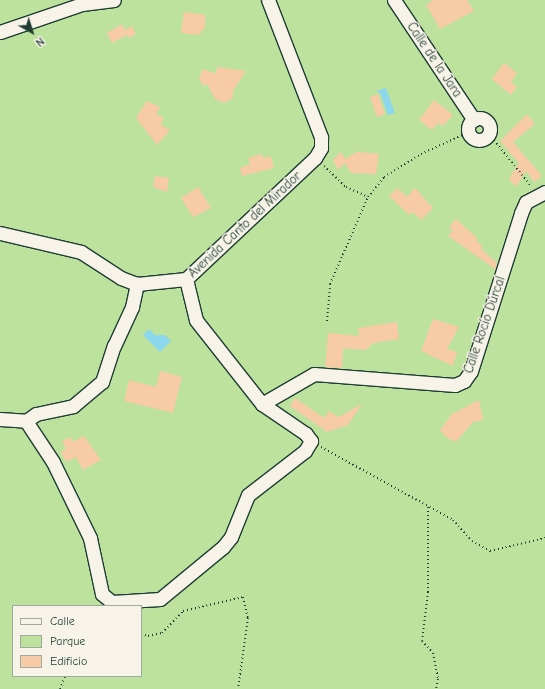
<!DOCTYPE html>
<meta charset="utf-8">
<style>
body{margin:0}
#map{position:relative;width:545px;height:689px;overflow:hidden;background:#f7f3e8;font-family:"Comic Neue",sans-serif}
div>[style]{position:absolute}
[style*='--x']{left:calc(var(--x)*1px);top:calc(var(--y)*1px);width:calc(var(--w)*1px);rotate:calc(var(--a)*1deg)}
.green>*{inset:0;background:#bce29d}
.water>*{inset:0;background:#8cd7ec}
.building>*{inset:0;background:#f6cba5}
.path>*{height:2px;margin-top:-1px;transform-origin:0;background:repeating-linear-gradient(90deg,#1f3d34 0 1px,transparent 0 4px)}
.roads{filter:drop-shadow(1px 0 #1f3d34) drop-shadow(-1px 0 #1f3d34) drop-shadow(0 1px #1f3d34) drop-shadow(0 -1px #1f3d34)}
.street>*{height:13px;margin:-6.5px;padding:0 6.5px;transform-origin:6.5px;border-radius:6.5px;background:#f7f3e8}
.street>.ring{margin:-6.5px;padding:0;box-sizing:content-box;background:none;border:13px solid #f7f3e8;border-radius:50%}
span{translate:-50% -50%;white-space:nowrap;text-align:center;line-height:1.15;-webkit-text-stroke:3px #f7f3e8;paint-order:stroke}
.street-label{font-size:13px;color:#1f3d34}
.legend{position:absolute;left:12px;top:605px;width:130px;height:72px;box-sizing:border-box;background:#f7f3e8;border:1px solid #a1aaa0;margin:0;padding:5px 7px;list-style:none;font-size:12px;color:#1f3d34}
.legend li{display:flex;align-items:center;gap:8px;height:20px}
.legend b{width:20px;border:1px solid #a1aaa0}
.north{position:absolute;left:12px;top:12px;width:40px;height:40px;-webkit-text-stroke:3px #f7f3e8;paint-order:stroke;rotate:141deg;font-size:11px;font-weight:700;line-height:16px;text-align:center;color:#1f3d34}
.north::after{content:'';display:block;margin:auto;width:14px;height:18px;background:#1f3d34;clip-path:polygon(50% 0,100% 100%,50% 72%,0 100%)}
</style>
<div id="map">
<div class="green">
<i style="clip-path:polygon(evenodd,0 0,545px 0,545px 689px,0 689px,0 0,13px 606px,141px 606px,141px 676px,13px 676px,13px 606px)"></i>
</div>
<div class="water">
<i style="clip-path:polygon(386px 88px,395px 113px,388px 115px,380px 93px,376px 91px)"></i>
<i style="clip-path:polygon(149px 329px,155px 335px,165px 335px,171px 341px,160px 352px,143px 335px)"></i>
</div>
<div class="building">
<i style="clip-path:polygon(433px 0,467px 0,474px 11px,440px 29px,426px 5px)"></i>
<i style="clip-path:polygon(184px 12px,206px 15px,204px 31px,201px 30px,200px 35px,181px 33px)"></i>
<i style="clip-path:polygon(122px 24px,125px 30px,132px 26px,136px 34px,129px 38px,127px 35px,112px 43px,107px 33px)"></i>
<i style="clip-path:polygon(504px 63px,517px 73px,511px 82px,517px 87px,511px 95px,492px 79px)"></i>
<i style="clip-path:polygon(217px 67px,246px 71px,233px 91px,233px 98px,224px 103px,215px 99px,207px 84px,203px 86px,199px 78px,203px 69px,216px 74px)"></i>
<i style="clip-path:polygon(378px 94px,385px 114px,377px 117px,370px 97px)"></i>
<i style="clip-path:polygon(434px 100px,453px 115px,443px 126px,438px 123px,432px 130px,419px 120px)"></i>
<i style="clip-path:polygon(147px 101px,160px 107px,156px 114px,164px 118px,161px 125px,170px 130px,157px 145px,136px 118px)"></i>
<i style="clip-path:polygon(527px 114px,535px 124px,513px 142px,542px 176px,535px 182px,526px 171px,516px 187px,509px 179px,519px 163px,500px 141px)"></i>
<i style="clip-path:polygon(341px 152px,345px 159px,357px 152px,379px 154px,376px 174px,351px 173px,345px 163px,338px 170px,333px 160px)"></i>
<i style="clip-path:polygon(262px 154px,263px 158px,271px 156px,274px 168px,242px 176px,240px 168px,250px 164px,248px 158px)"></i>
<i style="clip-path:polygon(155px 176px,169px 178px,167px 192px,153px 187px)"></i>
<i style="clip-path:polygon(198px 187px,211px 208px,193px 217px,181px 198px)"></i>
<i style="clip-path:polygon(397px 188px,407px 197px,415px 188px,433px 208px,421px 220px,413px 212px,409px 215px,389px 196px)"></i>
<i style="clip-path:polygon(456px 219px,477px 238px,476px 240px,483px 247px,481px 249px,497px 263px,495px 269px,448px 236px,453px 230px,449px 227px)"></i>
<i style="clip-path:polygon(433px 319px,459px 327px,447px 349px,457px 352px,453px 366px,421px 351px)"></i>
<i style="clip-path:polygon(397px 322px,399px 339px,373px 343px,366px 350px,343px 348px,342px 368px,325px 367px,328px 333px,359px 336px,358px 328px)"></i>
<i style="clip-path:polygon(160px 371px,182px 377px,173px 413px,124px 401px,129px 380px,156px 387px)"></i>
<i style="clip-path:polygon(295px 398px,324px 418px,329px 411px,338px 417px,362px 404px,348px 425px,327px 432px,290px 406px)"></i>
<i style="clip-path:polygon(479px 400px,483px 420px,473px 422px,456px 442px,446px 437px,440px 430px,452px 414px)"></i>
<i style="clip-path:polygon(84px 436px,101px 460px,83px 470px,76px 457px,66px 462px,61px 452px,66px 449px,62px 441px,71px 437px,73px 442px)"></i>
</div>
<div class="path">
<i style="--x:489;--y:134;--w:67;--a:51.1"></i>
<i style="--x:324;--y:166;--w:30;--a:44"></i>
<i style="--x:346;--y:187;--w:24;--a:24"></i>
<i style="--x:327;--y:321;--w:37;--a:-85"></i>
<i style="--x:330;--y:284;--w:95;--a:-66.4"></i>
<i style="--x:368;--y:197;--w:26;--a:-51"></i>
<i style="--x:384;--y:177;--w:44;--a:-31.9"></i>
<i style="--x:421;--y:154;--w:53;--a:-24.6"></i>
<i style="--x:321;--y:447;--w:151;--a:28.9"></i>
<i style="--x:453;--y:520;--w:28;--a:48"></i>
<i style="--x:472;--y:541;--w:21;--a:29"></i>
<i style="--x:490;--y:551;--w:57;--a:-13.3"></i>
<i style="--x:428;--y:507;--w:85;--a:90"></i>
<i style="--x:428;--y:592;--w:49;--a:97"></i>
<i style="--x:422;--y:641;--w:16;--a:47"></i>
<i style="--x:433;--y:653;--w:26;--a:79"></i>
<i style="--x:438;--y:679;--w:10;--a:101"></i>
<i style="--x:141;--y:634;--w:7;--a:16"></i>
<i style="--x:148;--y:636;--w:14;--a:-12"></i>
<i style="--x:162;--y:633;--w:30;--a:-46"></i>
<i style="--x:183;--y:611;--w:62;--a:-13.1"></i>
<i style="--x:243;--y:597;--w:22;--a:77"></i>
<i style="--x:248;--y:618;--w:72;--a:98"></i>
<i style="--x:60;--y:689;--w:14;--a:-69"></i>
</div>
<div class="roads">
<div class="street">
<i style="--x:394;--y:0;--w:144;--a:56.3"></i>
<i style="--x:0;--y:32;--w:87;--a:-18.9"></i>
<i style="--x:82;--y:4;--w:32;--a:-7"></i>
<i class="ring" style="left:468px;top:118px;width:9px;height:9px"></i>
<i style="--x:0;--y:233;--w:83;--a:13.2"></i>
<i style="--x:81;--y:252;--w:48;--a:33"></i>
<i style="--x:121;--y:278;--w:17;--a:21"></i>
<i style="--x:137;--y:284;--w:49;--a:-5.8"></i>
<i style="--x:262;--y:404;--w:60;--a:-30"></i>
<i style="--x:314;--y:374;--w:141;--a:4.5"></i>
<i style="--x:455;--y:385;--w:10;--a:-24"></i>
<i style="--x:464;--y:381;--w:12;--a:-55"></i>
<i style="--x:471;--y:371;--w:166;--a:-72.4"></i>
<i style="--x:521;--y:213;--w:12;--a:-66"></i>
<i style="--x:526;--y:202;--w:21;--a:-28"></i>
<i style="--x:0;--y:419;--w:26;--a:4"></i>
<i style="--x:26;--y:421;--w:49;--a:56.6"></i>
<i style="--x:53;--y:462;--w:85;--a:64"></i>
<i style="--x:90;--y:538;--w:57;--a:77.9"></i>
<i style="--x:102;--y:594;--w:13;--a:39"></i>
<i style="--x:112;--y:602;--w:48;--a:-3.6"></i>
<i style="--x:160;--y:599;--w:82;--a:-39.5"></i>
<i style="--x:223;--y:547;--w:13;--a:-51"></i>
<i style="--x:231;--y:537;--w:45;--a:-68"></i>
<i style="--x:248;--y:495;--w:72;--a:-37.7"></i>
<i style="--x:305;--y:451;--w:12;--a:-59"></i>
<i style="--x:311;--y:441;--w:9;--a:-126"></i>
<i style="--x:306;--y:434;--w:53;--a:-145.7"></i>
<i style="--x:262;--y:404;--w:107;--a:-128.2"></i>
<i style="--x:196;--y:320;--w:42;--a:-103.7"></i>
<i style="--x:186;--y:279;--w:177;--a:-43.2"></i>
<i style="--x:315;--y:158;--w:12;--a:-59"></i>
<i style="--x:321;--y:148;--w:11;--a:-90"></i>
<i style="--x:321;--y:137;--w:147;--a:-111.1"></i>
<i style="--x:26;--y:421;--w:12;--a:-35"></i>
<i style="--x:36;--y:414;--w:38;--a:-12"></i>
<i style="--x:73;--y:406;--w:38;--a:-40"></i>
<i style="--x:102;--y:382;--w:38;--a:-72"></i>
<i style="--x:114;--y:346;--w:43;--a:-65.2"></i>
<i style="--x:132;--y:307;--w:24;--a:-78"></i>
</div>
</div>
<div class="street-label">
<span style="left:434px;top:60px;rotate:56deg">Calle de la Jara</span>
<span style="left:245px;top:225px;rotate:-43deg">Avenida Canto del Mirador</span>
<span style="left:485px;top:325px;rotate:-71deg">Calle Rocío Dúrcal</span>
</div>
<ul class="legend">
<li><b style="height:5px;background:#f7f3e8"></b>Calle</li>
<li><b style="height:11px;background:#bce29d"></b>Parque</li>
<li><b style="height:11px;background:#f6cba5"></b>Edificio</li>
</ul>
<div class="north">N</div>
</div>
